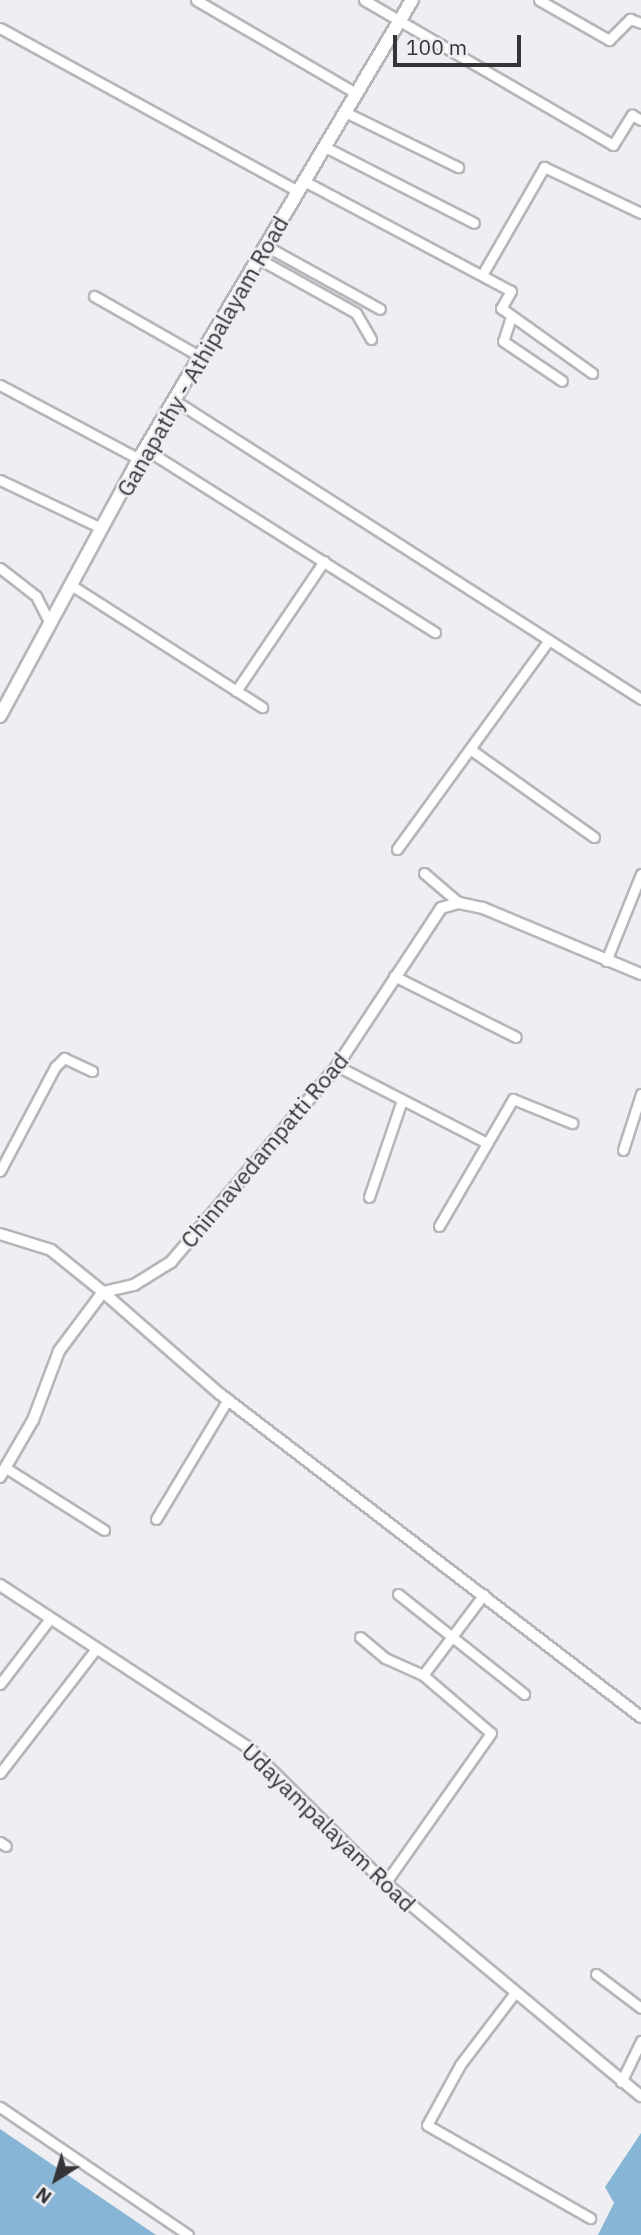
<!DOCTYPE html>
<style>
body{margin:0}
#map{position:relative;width:641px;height:2235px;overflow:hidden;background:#efeef2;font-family:"IBM Plex Sans",sans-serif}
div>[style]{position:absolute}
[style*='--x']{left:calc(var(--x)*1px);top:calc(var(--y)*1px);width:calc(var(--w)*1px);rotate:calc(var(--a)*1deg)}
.water>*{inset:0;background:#86b5d6}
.roads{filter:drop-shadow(2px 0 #b6b6ba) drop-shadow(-2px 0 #b6b6ba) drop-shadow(0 2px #b6b6ba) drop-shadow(0 -2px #b6b6ba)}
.minor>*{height:9px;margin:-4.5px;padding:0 4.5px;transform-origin:4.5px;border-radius:4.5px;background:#fff}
.tertiary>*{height:10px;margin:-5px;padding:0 5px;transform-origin:5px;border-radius:5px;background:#fff}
.secondary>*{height:12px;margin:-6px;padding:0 6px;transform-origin:6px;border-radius:6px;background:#fff}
span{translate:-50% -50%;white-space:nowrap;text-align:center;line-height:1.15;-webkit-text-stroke:5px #efeef2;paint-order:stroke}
.street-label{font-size:23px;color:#353436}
.north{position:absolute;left:21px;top:2144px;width:70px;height:70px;-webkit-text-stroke:5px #efeef2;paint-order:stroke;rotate:217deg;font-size:19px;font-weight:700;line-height:28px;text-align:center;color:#353436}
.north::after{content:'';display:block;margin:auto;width:24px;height:32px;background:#353436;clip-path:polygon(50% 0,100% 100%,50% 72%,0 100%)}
.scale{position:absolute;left:393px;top:35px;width:128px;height:32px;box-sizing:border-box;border:4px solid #353436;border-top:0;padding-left:9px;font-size:21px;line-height:24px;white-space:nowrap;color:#353436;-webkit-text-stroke:5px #efeef2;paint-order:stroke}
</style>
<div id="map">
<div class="water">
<i style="clip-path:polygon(0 2129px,156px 2235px,0 2235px)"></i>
<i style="clip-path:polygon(641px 2133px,641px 2235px,598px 2235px,614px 2203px,605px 2187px)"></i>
</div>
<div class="roads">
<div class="minor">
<i style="--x:196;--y:0;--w:185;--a:30.2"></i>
<i style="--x:364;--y:0;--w:288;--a:30.2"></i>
<i style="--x:613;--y:145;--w:36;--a:-58"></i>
<i style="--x:632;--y:115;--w:10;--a:29"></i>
<i style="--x:539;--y:0;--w:81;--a:29.7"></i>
<i style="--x:609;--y:40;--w:30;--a:-45"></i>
<i style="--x:630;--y:19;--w:12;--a:20"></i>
<i style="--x:0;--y:28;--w:340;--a:28.7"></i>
<i style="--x:345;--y:112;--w:126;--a:26"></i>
<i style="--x:325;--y:147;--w:167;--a:27"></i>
<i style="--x:304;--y:181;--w:234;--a:28"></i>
<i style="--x:511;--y:291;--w:20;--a:120"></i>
<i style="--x:501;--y:308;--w:112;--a:35.5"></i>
<i style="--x:266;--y:246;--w:130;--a:28.9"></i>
<i style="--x:259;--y:259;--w:111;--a:29.1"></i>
<i style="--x:356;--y:313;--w:30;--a:60"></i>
<i style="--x:482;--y:275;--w:125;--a:-60.1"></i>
<i style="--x:544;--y:167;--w:107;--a:25.4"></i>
<i style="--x:94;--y:296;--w:123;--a:29.7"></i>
<i style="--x:511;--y:317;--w:25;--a:108"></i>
<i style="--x:503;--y:341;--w:71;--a:34.1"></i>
<i style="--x:0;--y:385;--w:157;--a:28"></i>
<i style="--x:174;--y:400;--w:555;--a:32.63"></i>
<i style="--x:145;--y:449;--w:343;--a:32.3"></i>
<i style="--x:0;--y:480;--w:112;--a:25.4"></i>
<i style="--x:0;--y:568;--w:46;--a:37.9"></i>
<i style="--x:36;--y:596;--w:30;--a:63"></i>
<i style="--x:71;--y:585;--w:227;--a:32.6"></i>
<i style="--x:236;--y:691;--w:157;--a:-55.9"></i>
<i style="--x:470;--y:749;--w:152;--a:35.4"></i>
<i style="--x:397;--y:849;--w:258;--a:-54"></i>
<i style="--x:424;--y:873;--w:46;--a:40.6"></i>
<i style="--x:606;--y:961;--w:94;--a:-68.1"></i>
<i style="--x:394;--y:976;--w:136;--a:26.6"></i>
<i style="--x:337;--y:1066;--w:169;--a:27.2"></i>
<i style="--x:623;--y:1150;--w:59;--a:-72.2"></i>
<i style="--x:0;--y:1171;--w:118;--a:-62.1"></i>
<i style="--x:55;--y:1067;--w:13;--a:-45"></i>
<i style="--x:64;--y:1058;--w:31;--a:25"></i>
<i style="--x:369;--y:1197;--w:102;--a:-71.2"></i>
<i style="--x:439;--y:1226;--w:147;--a:-59.8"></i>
<i style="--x:513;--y:1099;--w:64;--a:22.1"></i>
<i style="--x:6;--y:1468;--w:116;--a:32.3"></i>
<i style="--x:156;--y:1519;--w:140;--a:-59"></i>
<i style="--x:398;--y:1594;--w:161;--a:38.4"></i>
<i style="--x:360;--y:1637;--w:33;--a:40"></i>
<i style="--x:385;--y:1658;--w:42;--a:24.1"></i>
<i style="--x:423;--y:1675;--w:89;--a:40.5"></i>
<i style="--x:491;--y:1733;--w:184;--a:125.2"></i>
<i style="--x:423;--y:1675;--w:101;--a:-53"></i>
<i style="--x:0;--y:1684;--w:79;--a:-52.7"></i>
<i style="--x:0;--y:1773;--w:157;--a:-52.3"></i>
<i style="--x:0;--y:1842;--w:7;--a:34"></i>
<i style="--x:596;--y:1974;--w:56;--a:37.1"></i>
<i style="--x:514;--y:1994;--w:89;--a:127.3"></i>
<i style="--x:460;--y:2065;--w:68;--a:118.8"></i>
<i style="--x:427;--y:2125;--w:188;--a:29.7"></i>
<i style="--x:621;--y:2082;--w:46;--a:-64"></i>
<i style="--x:0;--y:2107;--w:227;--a:34.2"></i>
</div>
<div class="tertiary">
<i style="--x:0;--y:1234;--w:53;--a:17.4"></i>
<i style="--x:51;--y:1250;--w:67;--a:38.9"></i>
<i style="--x:103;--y:1292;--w:74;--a:126.7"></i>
<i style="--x:59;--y:1351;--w:74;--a:110.6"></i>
<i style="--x:33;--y:1420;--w:66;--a:120.1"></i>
<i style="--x:103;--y:1292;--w:32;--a:-13"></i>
<i style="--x:134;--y:1285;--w:44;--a:-31.9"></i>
<i style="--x:171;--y:1262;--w:257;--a:-49.7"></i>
<i style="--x:337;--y:1066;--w:189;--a:-56.6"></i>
<i style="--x:441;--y:908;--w:19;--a:-16"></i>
<i style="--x:459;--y:903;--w:25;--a:12"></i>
<i style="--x:483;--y:908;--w:171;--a:22.7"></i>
<i style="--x:103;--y:1292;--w:155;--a:41.1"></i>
<i style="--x:220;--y:1394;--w:531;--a:37.5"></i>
<i style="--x:0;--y:1585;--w:296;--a:33.2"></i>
<i style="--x:248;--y:1747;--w:193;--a:44.8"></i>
<i style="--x:385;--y:1883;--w:333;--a:39.8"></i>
</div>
<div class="secondary">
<i style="--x:0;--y:716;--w:292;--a:-61.6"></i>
<i style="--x:139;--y:459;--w:534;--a:-59.26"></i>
</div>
</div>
<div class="street-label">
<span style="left:202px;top:356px;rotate:-60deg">Ganapathy - Athipalayam Road</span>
<span style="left:264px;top:1150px;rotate:-50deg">Chinnavedampatti Road</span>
<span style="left:329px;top:1827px;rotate:44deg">Udayampalayam Road</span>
</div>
<div class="north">N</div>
<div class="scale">100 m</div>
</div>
